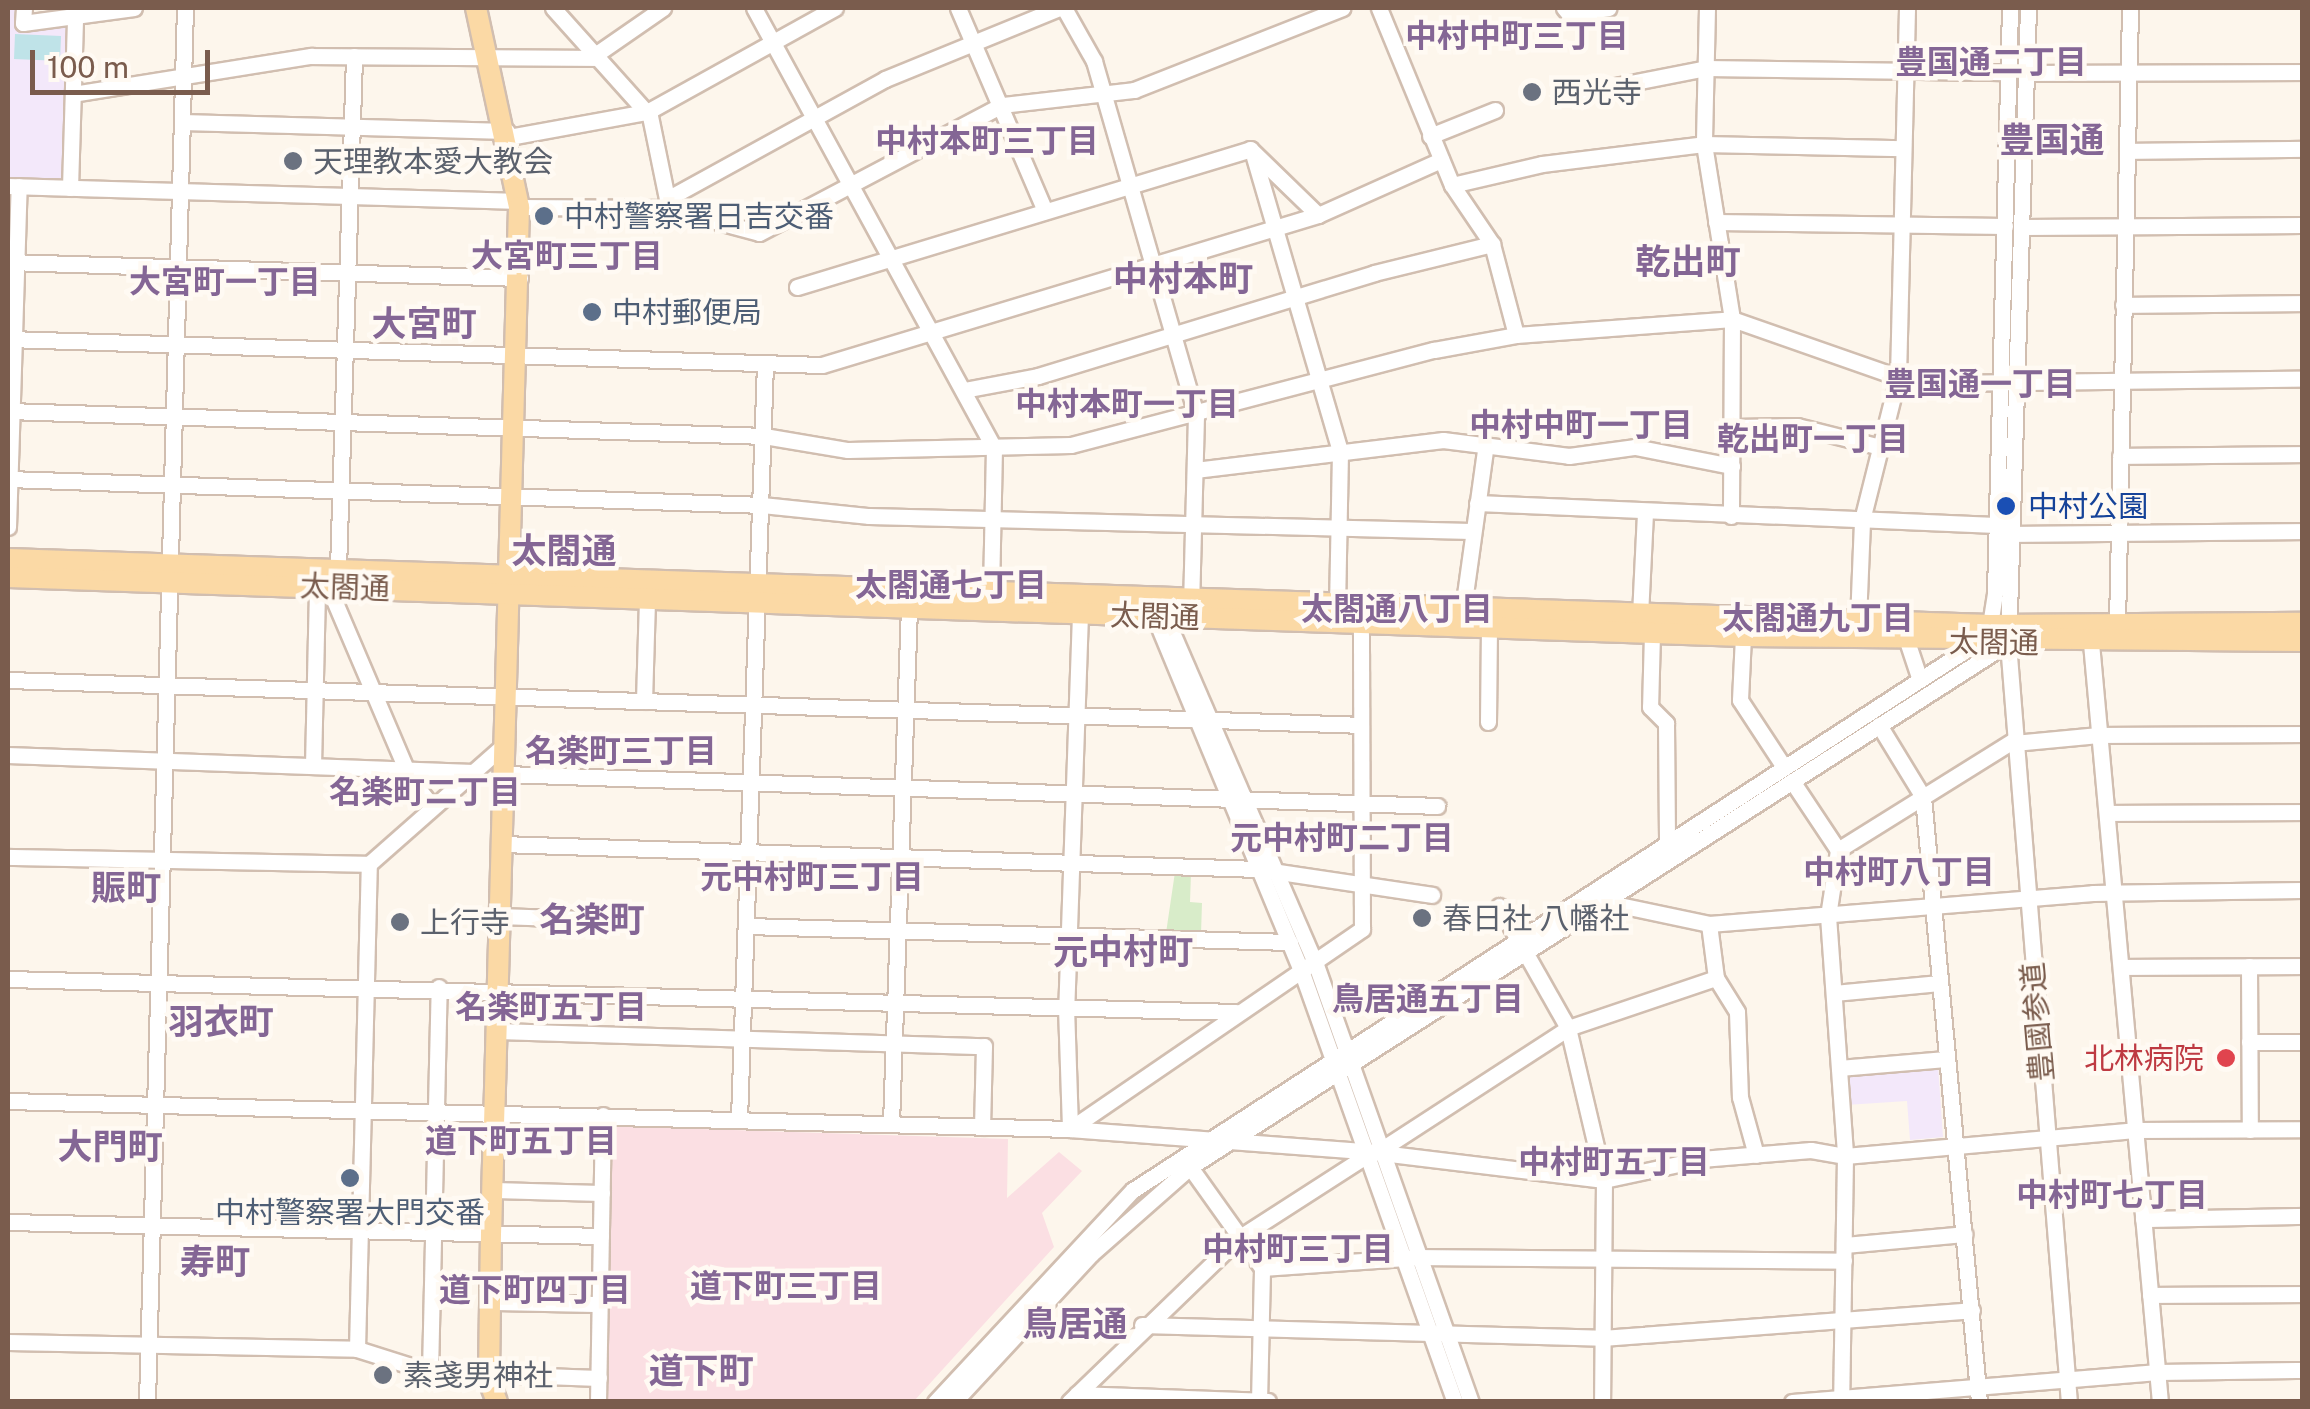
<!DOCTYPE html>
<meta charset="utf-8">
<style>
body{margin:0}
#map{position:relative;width:2310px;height:1409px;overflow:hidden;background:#fdf6ec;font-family:"Public Sans","Noto Sans JP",sans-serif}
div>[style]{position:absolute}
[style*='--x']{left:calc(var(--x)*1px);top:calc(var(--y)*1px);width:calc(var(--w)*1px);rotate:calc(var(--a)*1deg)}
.education>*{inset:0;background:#f3e8fa}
.medical>*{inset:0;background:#fbdfe3}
.green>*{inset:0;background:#d8ecc9}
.water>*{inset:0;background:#bfe3e8}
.roads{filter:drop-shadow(2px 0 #d1beb0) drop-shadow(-2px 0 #d1beb0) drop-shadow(0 2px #d1beb0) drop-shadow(0 -2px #d1beb0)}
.minor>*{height:15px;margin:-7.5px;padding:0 7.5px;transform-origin:7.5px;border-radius:7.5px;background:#fff}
.major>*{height:20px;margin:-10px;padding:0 10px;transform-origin:10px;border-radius:10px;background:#fbd9a5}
.dots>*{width:28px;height:28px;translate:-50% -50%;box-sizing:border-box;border:5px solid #fffaf3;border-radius:50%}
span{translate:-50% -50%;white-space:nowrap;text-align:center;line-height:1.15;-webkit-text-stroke:9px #fffaf3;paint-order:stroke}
.worship-label{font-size:30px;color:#5b616d}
.left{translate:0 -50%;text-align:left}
.service-label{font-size:30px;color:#4e5e75}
.transit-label{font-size:30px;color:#164399}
.street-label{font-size:30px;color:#7a5c4d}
.health-label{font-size:30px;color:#be3a42}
.right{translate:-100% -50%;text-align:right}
.neighbourhood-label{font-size:32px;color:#846695;font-weight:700}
.quarter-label{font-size:35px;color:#846695;font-weight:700}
.frame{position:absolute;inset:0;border:10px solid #7a5c4d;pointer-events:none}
.scale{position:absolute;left:30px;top:50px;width:180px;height:45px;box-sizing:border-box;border:5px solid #7a5c4d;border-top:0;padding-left:12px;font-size:30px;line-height:35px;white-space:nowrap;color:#7a5c4d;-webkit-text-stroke:8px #fffaf3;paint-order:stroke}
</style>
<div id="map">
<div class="education">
<i style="clip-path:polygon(8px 8px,18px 8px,18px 29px,71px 25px,62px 181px,8px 180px)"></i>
<i style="clip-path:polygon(1938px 1065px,1943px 1137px,1910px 1140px,1907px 1101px,1846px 1105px,1847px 1074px)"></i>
</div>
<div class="medical">
<i style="clip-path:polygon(610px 1126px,1008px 1139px,1007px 1198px,1059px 1152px,1082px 1171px,1042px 1213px,1054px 1247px,914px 1401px,604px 1402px)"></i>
</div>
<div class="green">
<i style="clip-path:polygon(1175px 872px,1191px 873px,1190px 902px,1202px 903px,1201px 934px,1166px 933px)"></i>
</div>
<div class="water">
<i style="clip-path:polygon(15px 34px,61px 36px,60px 61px,14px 59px)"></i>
</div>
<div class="roads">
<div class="minor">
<i style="--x:24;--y:8;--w:15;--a:94"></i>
<i style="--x:23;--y:23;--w:112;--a:-7.7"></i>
<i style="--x:553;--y:8;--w:145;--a:48.1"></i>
<i style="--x:650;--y:116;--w:85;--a:78.4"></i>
<i style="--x:754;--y:8;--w:501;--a:61.39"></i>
<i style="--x:994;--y:448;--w:144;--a:91.2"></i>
<i style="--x:958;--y:8;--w:221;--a:66.8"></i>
<i style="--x:1064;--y:8;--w:61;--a:60.5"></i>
<i style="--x:1094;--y:61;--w:368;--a:73.9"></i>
<i style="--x:1196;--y:415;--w:193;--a:91.5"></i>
<i style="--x:1379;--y:8;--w:191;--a:67.6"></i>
<i style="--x:1452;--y:185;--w:71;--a:55.9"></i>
<i style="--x:1492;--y:244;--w:94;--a:75.2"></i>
<i style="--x:1564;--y:8;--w:8;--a:50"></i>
<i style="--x:1569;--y:14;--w:40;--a:-8.5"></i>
<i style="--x:1707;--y:8;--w:136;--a:91.3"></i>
<i style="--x:1704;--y:144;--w:177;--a:80.9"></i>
<i style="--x:1732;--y:319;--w:197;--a:90.3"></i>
<i style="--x:2028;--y:8;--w:635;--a:91.8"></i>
<i style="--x:2008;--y:643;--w:761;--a:85.41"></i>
<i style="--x:595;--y:55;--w:83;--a:-34.7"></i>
<i style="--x:2026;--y:73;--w:276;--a:-0.2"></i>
<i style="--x:73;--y:94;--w:241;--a:-9.1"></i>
<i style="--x:311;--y:56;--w:287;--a:0.4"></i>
<i style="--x:1574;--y:94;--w:135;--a:-11.1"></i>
<i style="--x:1706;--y:68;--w:302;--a:0.8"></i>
<i style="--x:182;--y:122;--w:325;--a:1.6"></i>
<i style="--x:1430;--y:136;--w:70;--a:-21.8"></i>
<i style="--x:509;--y:137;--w:140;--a:-10.3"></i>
<i style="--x:647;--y:112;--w:215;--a:-29"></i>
<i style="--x:2127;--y:151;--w:175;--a:-0.7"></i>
<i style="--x:1254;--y:157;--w:307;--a:73.7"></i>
<i style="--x:1340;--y:452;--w:153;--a:91.1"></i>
<i style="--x:1452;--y:185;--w:92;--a:-13.1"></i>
<i style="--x:1542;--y:164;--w:163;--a:-7"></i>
<i style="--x:1704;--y:144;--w:199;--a:1.2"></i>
<i style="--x:8;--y:186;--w:510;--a:1.68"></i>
<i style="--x:70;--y:188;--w:172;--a:-88.3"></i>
<i style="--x:519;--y:207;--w:147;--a:0.4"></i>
<i style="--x:666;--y:208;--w:96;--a:15"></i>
<i style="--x:759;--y:233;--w:275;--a:-27.8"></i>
<i style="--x:1002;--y:105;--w:133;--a:-6.5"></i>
<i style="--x:1134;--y:90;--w:224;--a:-21.5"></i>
<i style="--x:666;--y:208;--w:9;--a:-84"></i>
<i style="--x:667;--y:199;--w:249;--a:-28.8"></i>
<i style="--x:885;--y:79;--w:188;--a:-22.2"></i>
<i style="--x:1716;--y:222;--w:289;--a:0.8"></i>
<i style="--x:2023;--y:227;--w:279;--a:-0.4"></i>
<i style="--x:8;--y:262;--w:512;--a:1.79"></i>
<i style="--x:797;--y:287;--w:474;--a:-16.9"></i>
<i style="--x:1250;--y:149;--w:95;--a:44.1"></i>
<i style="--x:2123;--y:305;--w:179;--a:-0.6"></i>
<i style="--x:8;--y:339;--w:814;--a:1.83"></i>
<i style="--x:822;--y:365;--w:518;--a:-16.83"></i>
<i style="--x:1318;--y:215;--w:135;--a:-24.1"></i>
<i style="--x:964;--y:390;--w:75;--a:-10.7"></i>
<i style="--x:1038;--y:376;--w:351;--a:-17"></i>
<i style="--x:1374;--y:273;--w:122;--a:-13.8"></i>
<i style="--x:8;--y:411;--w:756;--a:1.89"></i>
<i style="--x:764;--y:436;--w:85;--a:9.5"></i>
<i style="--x:848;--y:450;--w:223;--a:-1.3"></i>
<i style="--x:1071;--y:445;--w:375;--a:-14.7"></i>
<i style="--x:1434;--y:350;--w:83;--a:-10.4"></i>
<i style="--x:1516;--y:335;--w:217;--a:-4.2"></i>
<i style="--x:1732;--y:319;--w:176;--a:19.3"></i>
<i style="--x:1898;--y:377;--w:52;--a:6.6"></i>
<i style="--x:1950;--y:383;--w:352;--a:-0.7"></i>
<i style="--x:1733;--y:427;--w:64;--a:-0.9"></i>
<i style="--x:1797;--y:426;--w:86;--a:14.2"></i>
<i style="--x:2120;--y:456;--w:182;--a:-0.6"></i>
<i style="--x:1195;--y:470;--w:250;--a:-6.9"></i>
<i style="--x:1443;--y:440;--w:127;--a:7.2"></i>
<i style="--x:1569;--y:456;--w:67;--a:-7.8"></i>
<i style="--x:1635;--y:447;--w:99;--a:11.1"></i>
<i style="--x:8;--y:479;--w:754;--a:1.97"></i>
<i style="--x:762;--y:505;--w:108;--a:5.9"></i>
<i style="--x:869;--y:516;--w:602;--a:1.43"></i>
<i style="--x:1477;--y:503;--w:519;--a:2.43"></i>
<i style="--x:1645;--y:513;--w:102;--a:92.8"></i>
<i style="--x:1640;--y:615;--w:22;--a:56"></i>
<i style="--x:1652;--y:633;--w:74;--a:91.5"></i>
<i style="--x:1650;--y:707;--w:23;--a:45"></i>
<i style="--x:1666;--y:723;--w:119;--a:89.5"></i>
<i style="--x:8;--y:527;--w:341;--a:-88.2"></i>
<i style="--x:2014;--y:534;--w:288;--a:-0.6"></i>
<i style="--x:338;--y:569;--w:513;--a:-88.21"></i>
<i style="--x:328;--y:586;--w:209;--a:66.9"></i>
<i style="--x:410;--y:778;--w:37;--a:52"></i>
<i style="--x:1463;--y:609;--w:161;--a:-82.1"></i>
<i style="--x:1080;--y:614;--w:393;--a:92"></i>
<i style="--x:1066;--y:1007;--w:122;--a:88.1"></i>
<i style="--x:1070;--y:1129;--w:354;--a:-34.4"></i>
<i style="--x:1362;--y:929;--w:305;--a:-90.2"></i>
<i style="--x:1165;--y:616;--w:377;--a:66.6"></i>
<i style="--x:1315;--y:962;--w:467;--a:70.5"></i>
<i style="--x:1858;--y:621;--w:101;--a:-87.7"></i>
<i style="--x:1862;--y:520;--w:147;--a:-75.9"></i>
<i style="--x:1898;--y:377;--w:369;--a:-88.6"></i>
<i style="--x:2117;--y:624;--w:616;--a:-88.79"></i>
<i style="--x:1160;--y:630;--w:368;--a:67.5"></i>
<i style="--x:1301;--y:970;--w:459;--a:70.4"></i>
<i style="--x:1743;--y:636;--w:64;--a:92.7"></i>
<i style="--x:1740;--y:700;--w:80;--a:56.7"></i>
<i style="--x:1907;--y:641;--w:41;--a:71.6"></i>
<i style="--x:2091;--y:643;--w:762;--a:84.81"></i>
<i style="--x:8;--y:680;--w:1354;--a:1.9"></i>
<i style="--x:644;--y:701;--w:103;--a:-88.3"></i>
<i style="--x:1488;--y:722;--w:95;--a:-89.4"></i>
<i style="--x:1879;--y:725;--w:84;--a:58.6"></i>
<i style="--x:1923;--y:797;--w:608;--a:84.71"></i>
<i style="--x:2014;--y:743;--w:85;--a:-5.4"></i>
<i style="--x:2099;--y:735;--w:203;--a:-0.3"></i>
<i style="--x:8;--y:755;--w:465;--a:2.1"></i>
<i style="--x:313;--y:766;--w:180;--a:-88.7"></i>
<i style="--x:504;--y:774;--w:934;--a:1.96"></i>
<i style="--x:1792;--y:781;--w:83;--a:56.3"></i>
<i style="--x:1838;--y:850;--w:67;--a:98.6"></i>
<i style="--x:1828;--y:916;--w:241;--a:85.9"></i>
<i style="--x:1845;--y:1156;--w:246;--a:90.9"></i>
<i style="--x:2107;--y:813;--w:195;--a:-0.3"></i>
<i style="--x:501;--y:844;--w:758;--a:1.89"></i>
<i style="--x:1259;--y:869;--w:175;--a:8.5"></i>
<i style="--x:1838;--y:850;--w:208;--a:-32"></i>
<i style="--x:8;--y:857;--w:361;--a:1.1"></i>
<i style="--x:369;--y:864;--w:181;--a:-41.4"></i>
<i style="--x:1605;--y:902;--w:106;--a:11.9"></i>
<i style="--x:1709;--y:924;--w:385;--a:-4.6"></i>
<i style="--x:2093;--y:893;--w:209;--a:-0.8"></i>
<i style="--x:1499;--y:906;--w:140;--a:60.5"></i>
<i style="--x:1568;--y:1028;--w:156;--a:76.7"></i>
<i style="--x:1604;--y:1180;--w:222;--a:90.5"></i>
<i style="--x:499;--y:916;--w:116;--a:2"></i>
<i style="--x:747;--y:926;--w:543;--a:1.69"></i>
<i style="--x:2249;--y:966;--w:164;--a:89.7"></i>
<i style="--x:2122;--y:967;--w:180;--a:-0.3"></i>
<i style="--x:1716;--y:978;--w:40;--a:58"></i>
<i style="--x:1737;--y:1012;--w:85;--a:88"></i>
<i style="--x:1740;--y:1097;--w:60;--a:74.6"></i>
<i style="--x:8;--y:979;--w:1228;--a:1.54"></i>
<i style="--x:1834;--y:993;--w:106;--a:-5.4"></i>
<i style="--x:497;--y:1031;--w:487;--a:1.8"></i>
<i style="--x:984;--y:1046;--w:81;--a:91.4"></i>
<i style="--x:2249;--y:1042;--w:53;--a:0"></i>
<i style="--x:1839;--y:1068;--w:107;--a:-4.8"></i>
<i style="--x:8;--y:1101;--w:1062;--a:1.51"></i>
<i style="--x:1070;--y:1129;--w:296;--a:4.3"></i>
<i style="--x:1365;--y:1151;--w:241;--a:6.9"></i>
<i style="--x:1604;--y:1180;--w:99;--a:-12.2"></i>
<i style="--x:1701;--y:1159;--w:110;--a:-4.7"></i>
<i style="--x:1811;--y:1150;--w:35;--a:10"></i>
<i style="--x:1845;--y:1156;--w:291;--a:-5.1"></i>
<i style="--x:2135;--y:1130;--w:167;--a:-0.3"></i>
<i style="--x:739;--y:1119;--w:754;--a:-88.03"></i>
<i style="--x:891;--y:1123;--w:515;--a:-88"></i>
<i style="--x:1382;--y:1149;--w:222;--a:-33"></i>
<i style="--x:1568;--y:1028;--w:156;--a:-18.7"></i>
<i style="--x:1716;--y:978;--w:54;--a:-97.4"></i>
<i style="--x:1190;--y:1167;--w:124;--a:54.5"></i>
<i style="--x:493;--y:1190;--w:109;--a:1.6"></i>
<i style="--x:2143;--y:1219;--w:159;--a:-1.1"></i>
<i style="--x:8;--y:1222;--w:593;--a:1.35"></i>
<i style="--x:1844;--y:1245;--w:121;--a:-5.2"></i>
<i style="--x:2150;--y:1295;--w:152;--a:-0.4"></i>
<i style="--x:490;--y:1302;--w:109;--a:1.1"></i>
<i style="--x:1142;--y:1325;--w:460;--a:1.6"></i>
<i style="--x:1602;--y:1338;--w:371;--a:-4.3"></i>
<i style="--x:8;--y:1342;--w:349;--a:1.1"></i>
<i style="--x:357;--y:1349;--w:77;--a:17.5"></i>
<i style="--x:430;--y:1372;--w:169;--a:2"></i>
<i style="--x:357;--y:1349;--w:485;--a:-88.6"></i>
<i style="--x:430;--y:1372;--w:385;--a:-88.7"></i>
<i style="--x:1077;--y:1394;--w:191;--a:2.1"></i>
<i style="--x:147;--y:1402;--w:1395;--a:-88.44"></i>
<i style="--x:598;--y:1402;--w:287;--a:-89"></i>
<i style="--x:935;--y:1402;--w:290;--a:-47"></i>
<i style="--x:1133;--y:1190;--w:1007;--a:-32.96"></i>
<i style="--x:1978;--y:642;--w:21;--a:-55"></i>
<i style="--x:1990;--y:625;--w:33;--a:-81"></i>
<i style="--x:1995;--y:592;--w:584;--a:-88.53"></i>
<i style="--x:954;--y:1402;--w:202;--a:-47.2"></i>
<i style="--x:1091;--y:1254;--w:132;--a:-41.3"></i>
<i style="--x:1190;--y:1167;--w:971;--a:-32.64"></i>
<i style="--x:1069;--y:1402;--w:238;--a:-44"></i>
<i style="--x:1240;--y:1237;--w:151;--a:-32.8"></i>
<i style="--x:1259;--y:1402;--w:134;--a:-88.7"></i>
<i style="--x:1262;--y:1268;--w:158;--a:-4"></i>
<i style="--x:1420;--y:1257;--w:424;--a:0.5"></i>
<i style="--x:1792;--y:1402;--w:367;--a:-4.7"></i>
<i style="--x:2158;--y:1372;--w:144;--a:-0.8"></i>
</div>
<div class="major">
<i style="--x:476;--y:8;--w:204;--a:77.8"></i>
<i style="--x:519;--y:207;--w:1026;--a:91.56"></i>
<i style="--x:491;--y:1233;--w:148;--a:90.8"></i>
<i style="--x:489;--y:1381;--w:22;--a:69"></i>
<i style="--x:8;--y:559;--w:1983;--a:1.91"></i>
<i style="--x:1990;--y:625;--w:312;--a:-0.4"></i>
<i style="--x:8;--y:577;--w:1736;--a:1.95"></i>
<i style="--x:1743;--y:636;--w:559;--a:0.51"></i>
</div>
</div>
<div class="dots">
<i style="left:1532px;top:92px;background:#6b7280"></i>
<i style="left:293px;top:161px;background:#6b7280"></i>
<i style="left:544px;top:216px;background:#5c6f8a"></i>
<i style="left:592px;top:312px;background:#5c6f8a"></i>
<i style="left:2006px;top:506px;background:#1a4fb4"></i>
<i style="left:1422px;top:918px;background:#6b7280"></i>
<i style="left:400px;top:922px;background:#6b7280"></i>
<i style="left:2226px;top:1058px;background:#e0444e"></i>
<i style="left:350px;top:1178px;background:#5c6f8a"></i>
<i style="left:383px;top:1375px;background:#6b7280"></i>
</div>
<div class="worship-label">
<span class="left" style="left:1552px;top:92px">西光寺</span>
<span class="left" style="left:313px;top:161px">天理教本愛大教会</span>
<span class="left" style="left:1442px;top:918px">春日社 八幡社</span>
<span class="left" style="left:420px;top:922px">上行寺</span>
<span class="left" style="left:403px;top:1375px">素戔男神社</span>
</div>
<div class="service-label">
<span class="left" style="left:564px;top:216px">中村警察署日吉交番</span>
<span class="left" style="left:612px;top:312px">中村郵便局</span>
<span style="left:350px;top:1212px">中村警察署大門交番</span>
</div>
<div class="transit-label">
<span class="left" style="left:2028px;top:506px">中村公園</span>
</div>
<div class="street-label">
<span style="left:345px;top:587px;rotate:2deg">太閤通</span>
<span style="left:1155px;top:616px;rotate:2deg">太閤通</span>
<span style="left:1994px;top:642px;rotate:1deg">太閤通</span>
<span style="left:2037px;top:1022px;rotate:-95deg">豊國参道</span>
</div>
<div class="health-label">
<span class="right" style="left:2204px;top:1058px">北林病院</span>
</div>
<div class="neighbourhood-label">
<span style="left:1517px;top:36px">中村中町三丁目</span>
<span style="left:1991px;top:62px">豊国通二丁目</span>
<span style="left:987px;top:141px">中村本町三丁目</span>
<span style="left:567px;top:256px">大宮町三丁目</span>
<span style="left:225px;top:282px">大宮町一丁目</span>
<span style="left:1980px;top:384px">豊国通一丁目</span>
<span style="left:1127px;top:404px">中村本町一丁目</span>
<span style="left:1581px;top:425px">中村中町一丁目</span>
<span style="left:1813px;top:439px">乾出町一丁目</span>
<span style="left:951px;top:585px">太閤通七丁目</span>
<span style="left:1397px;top:609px">太閤通八丁目</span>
<span style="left:1818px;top:618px">太閤通九丁目</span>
<span style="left:621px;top:751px">名楽町三丁目</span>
<span style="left:425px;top:792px">名楽町二丁目</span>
<span style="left:1342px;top:838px">元中村町二丁目</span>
<span style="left:1899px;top:872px">中村町八丁目</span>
<span style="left:812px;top:877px">元中村町三丁目</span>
<span style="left:1428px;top:999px">鳥居通五丁目</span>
<span style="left:551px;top:1007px">名楽町五丁目</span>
<span style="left:521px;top:1141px">道下町五丁目</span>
<span style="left:1614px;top:1162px">中村町五丁目</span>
<span style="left:2112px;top:1195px">中村町七丁目</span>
<span style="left:1298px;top:1249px">中村町三丁目</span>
<span style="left:786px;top:1286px">道下町三丁目</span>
<span style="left:535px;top:1290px">道下町四丁目</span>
</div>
<div class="quarter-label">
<span style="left:2052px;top:140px">豊国通</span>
<span style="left:1688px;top:262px">乾出町</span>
<span style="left:1183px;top:279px">中村本町</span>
<span style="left:424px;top:324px">大宮町</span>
<span style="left:564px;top:551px">太閤通</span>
<span style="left:126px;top:888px">賑町</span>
<span style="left:592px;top:920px">名楽町</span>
<span style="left:1123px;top:952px">元中村町</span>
<span style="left:221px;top:1022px">羽衣町</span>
<span style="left:110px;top:1147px">大門町</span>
<span style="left:215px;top:1262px">寿町</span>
<span style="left:1075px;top:1324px">鳥居通</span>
<span style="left:701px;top:1371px">道下町</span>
</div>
<div class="frame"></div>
<div class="scale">100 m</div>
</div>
